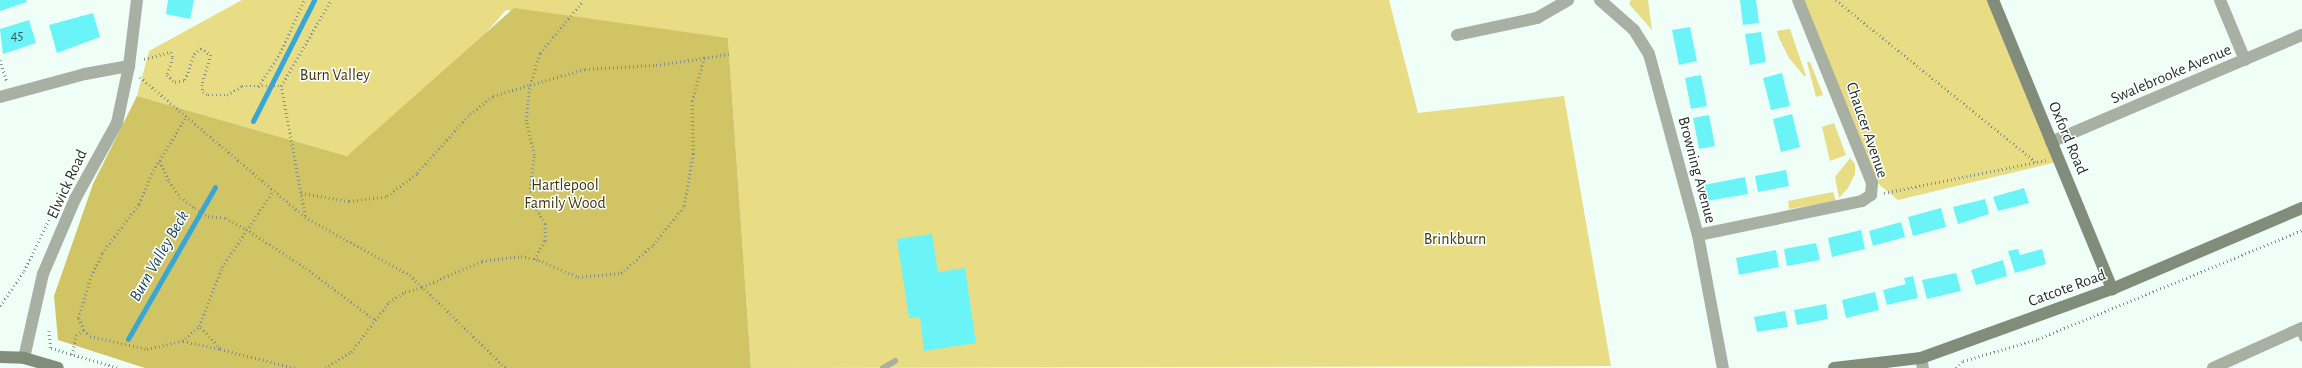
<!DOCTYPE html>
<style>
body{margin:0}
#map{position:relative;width:2302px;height:368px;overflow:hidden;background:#effef7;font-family:"Alegreya Sans",sans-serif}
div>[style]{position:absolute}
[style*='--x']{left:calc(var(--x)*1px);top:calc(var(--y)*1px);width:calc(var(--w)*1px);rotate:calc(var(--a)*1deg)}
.green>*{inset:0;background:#e8dc84}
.forest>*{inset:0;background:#d1c464}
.stream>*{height:5px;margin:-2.5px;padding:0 2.5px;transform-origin:2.5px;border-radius:2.5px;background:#38a7d6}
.building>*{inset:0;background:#6bf4f8}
.path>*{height:2.5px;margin-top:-1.25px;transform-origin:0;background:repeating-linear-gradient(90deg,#83928b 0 1px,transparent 0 4px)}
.lane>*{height:6px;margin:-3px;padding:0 3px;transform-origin:3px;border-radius:3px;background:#a8b0a3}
.street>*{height:12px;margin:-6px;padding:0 6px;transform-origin:6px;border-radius:6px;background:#a8b0a3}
.secondary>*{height:12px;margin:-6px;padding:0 6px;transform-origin:6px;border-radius:6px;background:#818c7a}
span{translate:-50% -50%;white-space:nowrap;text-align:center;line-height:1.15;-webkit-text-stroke:3px #fff;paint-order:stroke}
.number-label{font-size:14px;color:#305d5a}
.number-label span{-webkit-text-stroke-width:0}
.street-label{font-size:16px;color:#1d2b25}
.park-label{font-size:16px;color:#3f3910}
.water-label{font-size:17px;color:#184659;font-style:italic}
</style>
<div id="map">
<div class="green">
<i style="clip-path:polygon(242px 0,1389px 0,1418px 113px,1564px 96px,1611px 366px,751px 368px,728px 38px,506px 10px,438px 88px,347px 156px,137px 96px,149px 51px)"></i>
<i style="clip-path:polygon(1631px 0,1648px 0,1652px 30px,1629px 4px)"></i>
<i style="clip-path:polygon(1801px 0,1990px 0,2057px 162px,1898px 200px,1875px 181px)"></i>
<i style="clip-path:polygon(1790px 29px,1806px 76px,1804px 76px,1789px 58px,1779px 38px,1777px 31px)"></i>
<i style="clip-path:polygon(1807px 62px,1810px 62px,1823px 95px,1816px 97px)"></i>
<i style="clip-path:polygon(1834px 123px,1846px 155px,1830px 161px,1822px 127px)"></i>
<i style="clip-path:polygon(1850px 158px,1855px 164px,1855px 174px,1848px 188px,1839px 198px,1835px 177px)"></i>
<i style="clip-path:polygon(1833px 192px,1836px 201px,1789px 209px,1788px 201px)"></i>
</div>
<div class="forest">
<i style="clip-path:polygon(514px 8px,728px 38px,751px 368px,145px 368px,58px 340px,54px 296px,93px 184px,137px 96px,347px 156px)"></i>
</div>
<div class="stream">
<i style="--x:253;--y:121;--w:136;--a:-63.2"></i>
<i style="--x:128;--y:339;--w:175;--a:-60.2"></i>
</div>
<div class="building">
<i style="clip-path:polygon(0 0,26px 0,27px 2px,0 11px)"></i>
<i style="clip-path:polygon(168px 0,194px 0,190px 19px,166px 14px)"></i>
<i style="clip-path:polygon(1740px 0,1756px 0,1759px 23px,1743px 25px)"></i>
<i style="clip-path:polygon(93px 13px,100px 37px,57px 53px,49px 25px)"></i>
<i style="clip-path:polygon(29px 20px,36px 43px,3px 54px,0 29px)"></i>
<i style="clip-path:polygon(1690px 27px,1697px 61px,1679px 65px,1672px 30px)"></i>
<i style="clip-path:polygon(1761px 32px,1766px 62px,1750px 65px,1745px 34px)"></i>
<i style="clip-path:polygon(1782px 73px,1790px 106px,1771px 110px,1763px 78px)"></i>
<i style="clip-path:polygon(1701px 75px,1707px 106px,1691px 109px,1685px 78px)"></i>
<i style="clip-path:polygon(1792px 114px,1800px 147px,1781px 152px,1773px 119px)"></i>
<i style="clip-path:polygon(1709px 115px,1715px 146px,1699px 149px,1693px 118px)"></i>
<i style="clip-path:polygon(1786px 170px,1789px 186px,1758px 192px,1755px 176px)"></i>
<i style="clip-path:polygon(1745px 177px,1748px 194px,1707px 201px,1704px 185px)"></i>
<i style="clip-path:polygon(2024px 188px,2029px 203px,1998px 211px,1993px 197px)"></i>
<i style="clip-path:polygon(1985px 199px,1989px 214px,1958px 224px,1953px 207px)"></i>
<i style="clip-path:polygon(1941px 208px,1946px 227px,1913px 236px,1908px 217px)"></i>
<i style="clip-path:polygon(1901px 222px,1905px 237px,1873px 246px,1869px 231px)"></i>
<i style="clip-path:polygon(1861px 230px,1865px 249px,1832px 257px,1828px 238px)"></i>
<i style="clip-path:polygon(932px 234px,938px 272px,965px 268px,976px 343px,924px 351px,920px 317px,909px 318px,897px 239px)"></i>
<i style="clip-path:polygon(1816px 243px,1820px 260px,1787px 266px,1784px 249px)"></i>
<i style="clip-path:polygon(2018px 249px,2020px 255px,2042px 249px,2046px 264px,2015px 273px,2008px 251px)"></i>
<i style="clip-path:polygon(1776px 250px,1779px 267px,1739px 275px,1736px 258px)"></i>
<i style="clip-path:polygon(2003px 260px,2007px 276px,1976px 285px,1971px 270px)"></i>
<i style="clip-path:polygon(1956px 273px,1961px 291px,1927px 299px,1922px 280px)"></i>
<i style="clip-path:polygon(1913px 276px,1918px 298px,1887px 305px,1883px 290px,1906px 284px,1904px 278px)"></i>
<i style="clip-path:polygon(1875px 292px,1879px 310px,1846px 318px,1842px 300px)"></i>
<i style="clip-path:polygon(1826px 304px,1828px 319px,1797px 325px,1794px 310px)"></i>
<i style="clip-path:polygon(1785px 311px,1788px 327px,1757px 332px,1754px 317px)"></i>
</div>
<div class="path">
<i style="--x:1836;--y:0;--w:259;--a:39"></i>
<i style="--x:144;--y:59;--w:28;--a:-15"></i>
<i style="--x:171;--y:52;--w:6;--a:72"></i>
<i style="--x:173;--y:58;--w:18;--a:109"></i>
<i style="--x:167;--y:75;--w:11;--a:41"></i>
<i style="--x:175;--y:82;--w:10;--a:-11"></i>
<i style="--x:185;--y:80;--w:28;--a:-71"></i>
<i style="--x:194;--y:54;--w:9;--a:-41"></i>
<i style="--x:201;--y:48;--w:12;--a:35"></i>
<i style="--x:211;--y:55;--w:31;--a:107"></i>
<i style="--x:202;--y:85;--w:7;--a:82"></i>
<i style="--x:203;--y:92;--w:6;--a:31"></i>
<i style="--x:208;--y:95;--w:19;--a:0"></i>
<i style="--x:227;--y:95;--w:17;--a:-31"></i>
<i style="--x:242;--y:86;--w:39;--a:0"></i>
<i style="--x:0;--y:60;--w:22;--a:72"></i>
<i style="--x:140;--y:77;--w:216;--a:40.3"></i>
<i style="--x:305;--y:217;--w:120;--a:28.9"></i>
<i style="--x:410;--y:275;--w:134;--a:44.1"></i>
<i style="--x:258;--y:87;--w:40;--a:-57.1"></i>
<i style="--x:280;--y:53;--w:58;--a:-65.6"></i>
<i style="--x:160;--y:161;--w:22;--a:66"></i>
<i style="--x:169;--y:181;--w:19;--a:55"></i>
<i style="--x:180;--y:197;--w:19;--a:36"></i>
<i style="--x:195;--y:208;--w:15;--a:32"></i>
<i style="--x:208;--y:216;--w:18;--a:6"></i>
<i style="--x:226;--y:218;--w:23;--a:29"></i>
<i style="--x:246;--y:229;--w:72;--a:33"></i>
<i style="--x:306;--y:268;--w:85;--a:36.9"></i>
<i style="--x:301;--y:193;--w:49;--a:9.5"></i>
<i style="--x:349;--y:201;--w:38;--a:-7"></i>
<i style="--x:387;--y:196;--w:38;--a:-37"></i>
<i style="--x:417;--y:173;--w:79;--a:-48.1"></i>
<i style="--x:470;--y:114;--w:29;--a:-38"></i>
<i style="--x:493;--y:96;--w:39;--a:-17"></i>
<i style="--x:530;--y:85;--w:34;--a:-73"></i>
<i style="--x:540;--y:53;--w:65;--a:-50.6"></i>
<i style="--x:1884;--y:193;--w:165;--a:-11.5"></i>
<i style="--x:305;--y:216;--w:132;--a:-100.5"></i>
<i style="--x:281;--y:86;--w:99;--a:-59.8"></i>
<i style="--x:534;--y:259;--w:21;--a:-59"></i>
<i style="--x:545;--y:241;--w:17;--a:-90"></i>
<i style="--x:545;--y:224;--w:23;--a:-121"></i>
<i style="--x:533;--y:204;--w:15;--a:-101"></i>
<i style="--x:530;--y:189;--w:34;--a:-83"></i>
<i style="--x:534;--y:155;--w:35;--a:-103"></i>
<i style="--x:526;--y:121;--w:36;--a:-84"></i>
<i style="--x:530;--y:85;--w:57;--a:-16.2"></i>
<i style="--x:585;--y:69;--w:71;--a:-3.2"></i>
<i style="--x:656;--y:65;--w:49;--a:-8.3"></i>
<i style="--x:0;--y:306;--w:42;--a:-55.6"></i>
<i style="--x:24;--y:271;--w:71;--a:-64.2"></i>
<i style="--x:84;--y:330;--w:8;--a:45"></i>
<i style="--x:90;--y:336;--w:58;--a:12.8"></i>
<i style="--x:147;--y:349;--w:36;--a:-13"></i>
<i style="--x:182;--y:341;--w:23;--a:-41"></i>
<i style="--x:199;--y:326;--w:63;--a:-68.7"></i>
<i style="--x:222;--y:267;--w:92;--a:-56.1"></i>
<i style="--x:49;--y:331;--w:17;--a:83"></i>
<i style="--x:51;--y:348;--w:71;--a:16.4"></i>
<i style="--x:183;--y:341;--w:38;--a:12"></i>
<i style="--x:220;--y:349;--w:31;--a:-132"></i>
<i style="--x:220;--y:349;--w:77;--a:14.2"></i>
<i style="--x:72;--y:355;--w:20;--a:-79"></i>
<i style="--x:76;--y:335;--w:9;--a:-32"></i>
<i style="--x:84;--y:330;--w:13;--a:-117"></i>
<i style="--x:78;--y:318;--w:44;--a:-72.8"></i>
<i style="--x:91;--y:276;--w:25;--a:-64"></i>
<i style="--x:102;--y:253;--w:61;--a:-52.9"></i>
<i style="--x:139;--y:204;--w:32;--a:-68"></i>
<i style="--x:151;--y:174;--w:67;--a:-58.4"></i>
<i style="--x:325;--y:368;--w:31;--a:-32"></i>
<i style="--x:351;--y:352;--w:63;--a:-52.8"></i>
<i style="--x:389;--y:302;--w:19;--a:-32"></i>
<i style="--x:405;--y:292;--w:18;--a:-16"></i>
<i style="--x:422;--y:287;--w:65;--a:-23.4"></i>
<i style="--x:482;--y:261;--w:39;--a:-7"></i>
<i style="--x:521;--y:256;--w:18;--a:13"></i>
<i style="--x:539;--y:260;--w:43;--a:23.6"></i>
<i style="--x:578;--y:277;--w:43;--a:-5.3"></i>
<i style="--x:621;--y:273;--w:43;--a:-41.2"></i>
<i style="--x:653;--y:245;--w:50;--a:-51.5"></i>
<i style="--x:684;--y:206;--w:53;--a:-80.2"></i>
<i style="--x:693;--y:154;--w:53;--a:-91.1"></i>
<i style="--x:692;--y:101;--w:45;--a:-74.4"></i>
<i style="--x:704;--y:58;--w:25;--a:-9"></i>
<i style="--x:1956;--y:368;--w:10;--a:-45"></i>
<i style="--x:1963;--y:361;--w:78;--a:-16.3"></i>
<i style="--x:2038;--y:339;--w:286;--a:-22.4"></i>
</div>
<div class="lane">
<i style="--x:2299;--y:330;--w:9;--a:69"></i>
<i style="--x:883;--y:368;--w:14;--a:-30"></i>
</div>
<div class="street">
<i style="--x:1600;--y:0;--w:45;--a:41.4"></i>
<i style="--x:1634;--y:30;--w:28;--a:58"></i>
<i style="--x:1649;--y:54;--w:188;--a:74.9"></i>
<i style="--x:1698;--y:235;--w:135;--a:79.4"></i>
<i style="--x:2220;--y:0;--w:65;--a:67.4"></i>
<i style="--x:1457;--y:35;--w:82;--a:-12"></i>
<i style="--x:1537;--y:18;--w:36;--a:-30"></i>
<i style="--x:0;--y:97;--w:88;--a:-15.1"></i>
<i style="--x:85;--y:74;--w:45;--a:-10.3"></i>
<i style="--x:2051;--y:142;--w:273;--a:-23.1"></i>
<i style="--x:1698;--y:235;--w:167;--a:-11.7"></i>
<i style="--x:1862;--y:201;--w:11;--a:-34"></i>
<i style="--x:1871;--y:195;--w:12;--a:-85"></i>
<i style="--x:1872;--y:183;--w:197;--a:-112"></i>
<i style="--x:24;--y:358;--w:86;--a:-77.3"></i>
<i style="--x:43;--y:274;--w:82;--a:-66.9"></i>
<i style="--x:75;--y:199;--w:87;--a:-61.1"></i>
<i style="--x:117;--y:123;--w:58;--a:-78.1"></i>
<i style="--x:129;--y:66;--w:66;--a:-83.1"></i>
<i style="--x:1921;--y:358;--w:10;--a:79"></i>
<i style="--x:2213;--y:368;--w:98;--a:-24.2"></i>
</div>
<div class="secondary">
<i style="--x:1993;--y:0;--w:313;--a:67.6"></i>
<i style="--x:0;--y:357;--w:24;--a:2"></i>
<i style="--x:24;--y:358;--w:35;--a:16"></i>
<i style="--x:1834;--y:368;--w:88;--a:-6.6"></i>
<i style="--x:1921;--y:358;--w:203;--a:-19.9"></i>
<i style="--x:2112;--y:289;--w:207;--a:-23.1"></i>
</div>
<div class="number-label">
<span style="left:17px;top:36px">45</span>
</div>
<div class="street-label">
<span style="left:2171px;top:74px;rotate:-23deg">Swalebrooke Avenue</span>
<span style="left:1867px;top:130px;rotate:71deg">Chaucer Avenue</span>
<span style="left:2068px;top:138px;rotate:67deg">Oxford Road</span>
<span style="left:1697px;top:170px;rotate:75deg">Browning Avenue</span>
<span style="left:67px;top:184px;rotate:-65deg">Elwick Road</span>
<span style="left:2067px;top:288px;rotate:-20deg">Catcote Road</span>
</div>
<div class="park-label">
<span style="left:335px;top:75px">Burn Valley</span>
<span style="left:565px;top:194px">Hartlepool<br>Family Wood</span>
<span style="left:1455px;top:239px">Brinkburn</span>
</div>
<div class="water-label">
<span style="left:159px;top:256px;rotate:-60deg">Burn Valley Beck</span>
</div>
</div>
